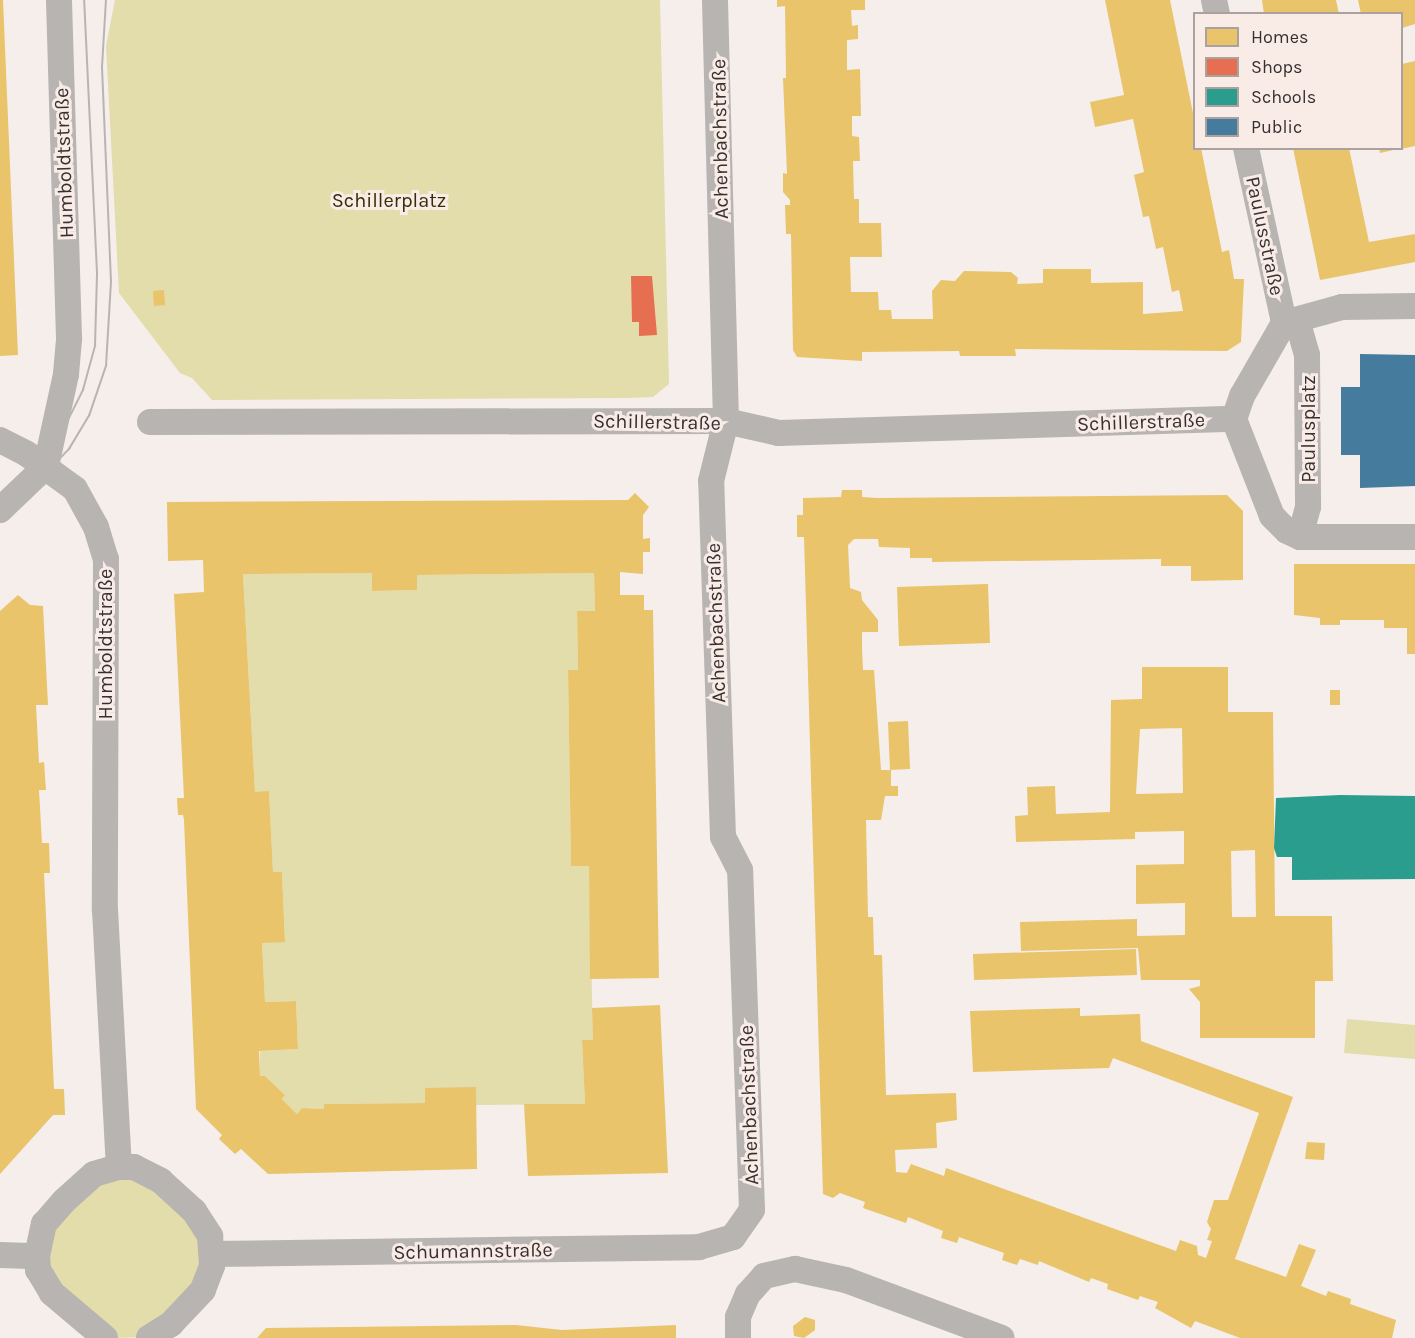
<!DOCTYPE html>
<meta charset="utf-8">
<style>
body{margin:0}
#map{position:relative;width:1415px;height:1338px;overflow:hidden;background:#f5eeeb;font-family:Karla,sans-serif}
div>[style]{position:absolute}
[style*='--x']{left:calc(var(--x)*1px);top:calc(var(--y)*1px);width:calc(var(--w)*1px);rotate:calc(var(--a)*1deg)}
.green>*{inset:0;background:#e3dcab}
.homes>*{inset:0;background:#e9c46a}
.shops>*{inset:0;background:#e76f51}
.schools>*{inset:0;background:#2a9d8f}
.public>*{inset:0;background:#457b9d}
.street>*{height:26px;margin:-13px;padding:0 13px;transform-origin:13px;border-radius:13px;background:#b7b4b2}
.tram>*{height:1.5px;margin:-0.75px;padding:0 0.75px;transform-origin:0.75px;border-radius:0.75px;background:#b9b4b3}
span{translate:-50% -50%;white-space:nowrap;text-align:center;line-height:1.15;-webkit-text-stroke:6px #f9ece7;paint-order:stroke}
.street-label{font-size:20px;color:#363130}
.park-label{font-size:20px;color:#332f05}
.legend{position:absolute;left:1193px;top:12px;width:210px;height:138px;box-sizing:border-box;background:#f9ece7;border:2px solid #aba19e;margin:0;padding:8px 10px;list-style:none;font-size:18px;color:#363130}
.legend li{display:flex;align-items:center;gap:12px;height:30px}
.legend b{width:30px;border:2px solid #aba19e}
</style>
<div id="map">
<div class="green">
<i style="clip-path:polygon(115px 0,660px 0,669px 384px,653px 397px,628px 398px,212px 400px,192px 378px,180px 373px,119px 293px,106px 46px)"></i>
<i style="clip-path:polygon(372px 573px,372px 591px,417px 590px,417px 575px,594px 573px,595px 611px,577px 611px,578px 670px,568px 670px,571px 866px,589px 866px,593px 1040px,582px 1040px,585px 1104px,476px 1105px,425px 1088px,425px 1103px,324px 1104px,324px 1109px,302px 1108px,297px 1114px,282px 1099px,285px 1095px,265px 1076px,260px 1076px,260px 1051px,298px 1049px,296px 1001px,265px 1002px,262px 943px,285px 941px,282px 872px,273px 872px,269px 792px,255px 792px,243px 574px)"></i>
<i style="clip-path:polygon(1347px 1019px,1415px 1025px,1415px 1059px,1344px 1053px)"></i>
<i style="clip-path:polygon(133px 1169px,179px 1198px,210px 1264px,145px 1337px,116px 1338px,42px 1274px,45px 1227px,66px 1201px)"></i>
</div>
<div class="homes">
<i style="clip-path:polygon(0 0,3px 0,18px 355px,0 356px)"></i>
<i style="clip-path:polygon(777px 0,865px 0,865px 10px,851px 10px,852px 26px,858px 25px,858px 39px,847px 40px,847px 70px,860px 69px,861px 116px,852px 116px,852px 136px,859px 137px,860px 161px,853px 161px,854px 199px,859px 199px,859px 223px,881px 223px,882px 257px,850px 257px,851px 292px,878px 292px,879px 310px,891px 310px,892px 319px,933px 319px,932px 291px,941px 280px,955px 281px,964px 271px,1011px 272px,1018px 278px,1017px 284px,1043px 283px,1043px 269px,1091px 269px,1091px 283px,1143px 282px,1143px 314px,1183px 311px,1179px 290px,1172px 292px,1163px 247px,1156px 249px,1149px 216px,1143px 217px,1134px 175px,1144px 172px,1133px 119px,1095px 127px,1090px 102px,1124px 95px,1105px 0,1170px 0,1194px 118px,1194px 148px,1201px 148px,1222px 252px,1229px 250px,1234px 279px,1244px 279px,1241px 342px,1227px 351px,1015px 349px,1016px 356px,960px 356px,959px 351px,862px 352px,862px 361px,797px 357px,793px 350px,791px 234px,786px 234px,785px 205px,790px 205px,790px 200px,783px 192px,783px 173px,787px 174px,783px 78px,786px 78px,785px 6px,777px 7px)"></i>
<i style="clip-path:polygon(1262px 0,1336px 0,1339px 14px,1264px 14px)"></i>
<i style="clip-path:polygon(1358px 0,1415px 0,1415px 24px,1402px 28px,1402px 14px,1361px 14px)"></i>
<i style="clip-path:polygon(1415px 61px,1415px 146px,1401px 149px,1402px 64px)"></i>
<i style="clip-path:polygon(1293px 148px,1349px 148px,1369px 242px,1415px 234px,1415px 262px,1320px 280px)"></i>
<i style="clip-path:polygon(1379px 148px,1398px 148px,1398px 149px,1380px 153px)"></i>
<i style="clip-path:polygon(164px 290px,165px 305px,154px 306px,153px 291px)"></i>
<i style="clip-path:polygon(842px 490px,862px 490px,862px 497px,878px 498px,1227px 495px,1243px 511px,1243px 580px,1191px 581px,1191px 566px,1161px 566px,1161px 559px,932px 562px,932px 558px,910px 558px,910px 548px,879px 547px,878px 539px,854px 539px,848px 545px,850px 588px,861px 592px,862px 600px,878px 620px,878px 632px,862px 632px,862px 647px,863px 670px,874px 670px,881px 770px,891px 770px,891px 786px,898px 786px,898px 796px,885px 796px,881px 820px,866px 820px,868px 917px,873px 917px,874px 955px,882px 955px,886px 1095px,956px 1093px,957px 1120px,936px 1123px,937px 1148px,895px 1150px,896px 1172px,907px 1173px,911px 1164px,944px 1176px,946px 1168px,1176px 1251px,1180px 1240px,1197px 1246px,1198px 1255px,1206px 1258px,1212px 1241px,1207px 1240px,1211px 1229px,1207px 1222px,1214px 1200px,1228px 1200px,1259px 1113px,1113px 1058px,1109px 1068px,973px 1072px,970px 1011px,1080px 1008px,1080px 1016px,1140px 1014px,1141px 1041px,1293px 1097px,1235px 1259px,1286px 1277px,1299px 1244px,1316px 1250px,1301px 1286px,1326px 1296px,1328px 1291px,1351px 1299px,1350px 1304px,1396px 1320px,1392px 1338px,1240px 1338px,1195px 1321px,1191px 1328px,1155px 1308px,1158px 1302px,1140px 1296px,1138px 1300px,1107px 1289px,1108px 1284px,1091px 1278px,1089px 1282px,1039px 1261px,1038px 1265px,1020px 1259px,1017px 1265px,1002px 1260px,1004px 1253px,959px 1237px,957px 1243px,941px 1238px,943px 1231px,908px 1217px,906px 1223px,863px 1208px,865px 1202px,840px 1193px,833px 1198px,823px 1194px,804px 537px,797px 537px,797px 515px,803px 515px,803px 498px,841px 497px)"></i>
<i style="clip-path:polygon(635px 493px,649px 507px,643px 515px,643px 539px,650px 538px,650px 552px,643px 552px,643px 574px,620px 572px,620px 595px,644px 595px,644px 610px,653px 610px,659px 978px,590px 979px,589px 866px,571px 866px,568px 670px,578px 670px,577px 611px,595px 611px,594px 573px,417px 575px,417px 590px,372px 591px,372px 573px,243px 574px,255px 792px,269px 791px,273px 872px,282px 872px,285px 942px,262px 943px,265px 1002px,296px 1001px,298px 1049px,259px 1051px,260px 1076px,265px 1076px,285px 1095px,282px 1099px,297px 1114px,302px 1108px,324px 1109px,324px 1104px,425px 1103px,425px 1088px,476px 1087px,477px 1169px,268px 1174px,241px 1149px,235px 1154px,219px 1139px,222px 1135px,196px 1109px,184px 820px,183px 815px,178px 815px,177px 798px,184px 798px,174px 594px,204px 592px,203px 560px,168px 561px,167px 502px,628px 500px)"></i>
<i style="clip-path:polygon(1294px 564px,1415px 564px,1415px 654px,1407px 654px,1407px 628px,1384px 628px,1384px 620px,1340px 620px,1340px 625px,1320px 625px,1320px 618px,1294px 615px)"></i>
<i style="clip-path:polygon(988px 584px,990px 643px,899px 646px,897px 587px)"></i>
<i style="clip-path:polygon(18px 595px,30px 605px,43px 606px,48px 705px,36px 705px,39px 763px,44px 762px,46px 790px,39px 790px,42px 843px,49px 843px,50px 873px,44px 873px,54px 1089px,64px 1089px,65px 1115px,53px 1115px,0 1174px,0 611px)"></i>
<i style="clip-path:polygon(evenodd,1142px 667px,1228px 667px,1228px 712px,1273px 712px,1275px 916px,1332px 916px,1333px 981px,1315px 981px,1315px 1038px,1200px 1038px,1200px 1002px,1189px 989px,1200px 986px,1200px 980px,1141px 980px,1138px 948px,1021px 951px,1020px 922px,1137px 919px,1137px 936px,1185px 935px,1185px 903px,1136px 904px,1136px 865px,1184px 864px,1184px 831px,1135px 832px,1135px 839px,1016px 842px,1015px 816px,1028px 815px,1027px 787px,1055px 786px,1056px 814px,1110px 812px,1111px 700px,1142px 699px,1142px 667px,1182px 728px,1183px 793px,1136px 794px,1140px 729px,1182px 728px,1142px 667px,1255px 850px,1256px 917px,1232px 917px,1231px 851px,1255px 850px)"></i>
<i style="clip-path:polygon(1330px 690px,1340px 690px,1340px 705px,1330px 705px)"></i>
<i style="clip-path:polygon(908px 721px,910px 769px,890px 770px,888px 722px)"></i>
<i style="clip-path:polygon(1136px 949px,1137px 975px,974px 980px,973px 954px)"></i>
<i style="clip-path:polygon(660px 1005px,668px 1173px,528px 1176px,524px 1104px,585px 1104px,582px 1040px,593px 1040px,592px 1008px)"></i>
<i style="clip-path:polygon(1307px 1142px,1325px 1143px,1324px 1160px,1305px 1159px)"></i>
<i style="clip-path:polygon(805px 1317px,815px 1320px,815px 1330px,804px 1338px,794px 1336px,793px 1326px)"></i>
<i style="clip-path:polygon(516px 1325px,562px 1330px,676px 1325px,676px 1338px,257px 1338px,266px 1328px)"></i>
</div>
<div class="shops">
<i style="clip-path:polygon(631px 276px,652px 276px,657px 335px,639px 336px,639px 322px,632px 322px)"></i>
</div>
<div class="schools">
<i style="clip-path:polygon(1340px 795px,1415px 796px,1415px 879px,1292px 880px,1292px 857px,1277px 857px,1274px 848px,1276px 798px)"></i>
</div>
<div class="public">
<i style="clip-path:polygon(1360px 354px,1415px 355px,1415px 486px,1360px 488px,1360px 455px,1341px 455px,1341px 387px,1360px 387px)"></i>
</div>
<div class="street">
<i style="--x:1214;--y:0;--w:14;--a:78"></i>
<i style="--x:1246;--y:148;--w:179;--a:77.7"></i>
<i style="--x:1415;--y:306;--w:73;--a:179.2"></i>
<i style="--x:1342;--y:307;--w:60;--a:164.6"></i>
<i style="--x:1284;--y:323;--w:84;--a:119.9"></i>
<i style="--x:1242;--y:396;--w:24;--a:109"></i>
<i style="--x:1234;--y:419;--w:104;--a:68.6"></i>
<i style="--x:1272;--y:516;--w:21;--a:45"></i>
<i style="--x:1287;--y:531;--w:14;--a:25"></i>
<i style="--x:1300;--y:537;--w:115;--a:0"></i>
<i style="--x:1297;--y:320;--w:36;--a:74"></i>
<i style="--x:1307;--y:355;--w:152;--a:89.6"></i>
<i style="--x:1308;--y:507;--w:31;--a:105"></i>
<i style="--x:150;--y:422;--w:576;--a:-0.1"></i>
<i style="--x:726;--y:421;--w:54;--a:12.8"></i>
<i style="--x:779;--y:433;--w:455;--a:-1.8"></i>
<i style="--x:0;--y:440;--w:30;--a:27"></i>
<i style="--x:27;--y:454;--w:59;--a:36.1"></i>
<i style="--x:75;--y:489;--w:43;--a:61.1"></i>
<i style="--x:96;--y:527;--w:34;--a:73"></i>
<i style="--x:106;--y:559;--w:351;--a:90.2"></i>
<i style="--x:105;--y:910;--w:257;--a:86.9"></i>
<i style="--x:46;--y:466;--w:94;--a:-77.7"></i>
<i style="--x:66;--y:374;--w:36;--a:-85"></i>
<i style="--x:69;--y:338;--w:338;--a:-91.7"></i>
<i style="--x:0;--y:510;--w:64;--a:-43.7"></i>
<i style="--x:212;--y:1254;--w:487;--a:-0.8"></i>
<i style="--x:699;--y:1247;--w:35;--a:-16"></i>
<i style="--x:733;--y:1237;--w:33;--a:-55"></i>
<i style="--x:752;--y:1210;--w:340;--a:-92"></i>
<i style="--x:740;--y:870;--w:37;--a:-117"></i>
<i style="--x:723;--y:837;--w:356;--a:-91.9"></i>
<i style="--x:711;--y:481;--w:62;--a:-76"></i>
<i style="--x:726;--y:421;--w:421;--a:-91.5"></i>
<i style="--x:0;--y:1255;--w:37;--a:2"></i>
<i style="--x:105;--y:1338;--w:70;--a:-139.7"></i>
<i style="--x:52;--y:1293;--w:27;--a:-121"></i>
<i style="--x:38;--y:1270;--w:14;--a:-94"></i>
<i style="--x:37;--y:1256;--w:33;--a:-78"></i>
<i style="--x:44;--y:1224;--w:30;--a:-49"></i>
<i style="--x:64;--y:1201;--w:40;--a:-42"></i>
<i style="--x:94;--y:1174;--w:26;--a:-16"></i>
<i style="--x:119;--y:1167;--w:15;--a:0"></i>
<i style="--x:134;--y:1167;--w:30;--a:27"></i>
<i style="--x:161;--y:1181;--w:45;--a:42.3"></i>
<i style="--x:194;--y:1211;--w:30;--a:57"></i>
<i style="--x:210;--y:1236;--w:30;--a:86"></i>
<i style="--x:212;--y:1266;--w:26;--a:111"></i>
<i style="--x:203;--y:1290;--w:47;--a:133.3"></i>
<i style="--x:171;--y:1324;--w:26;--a:148"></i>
<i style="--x:738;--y:1338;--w:21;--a:-90"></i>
<i style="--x:738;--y:1317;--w:25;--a:-67"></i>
<i style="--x:748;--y:1294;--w:24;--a:-48"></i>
<i style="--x:764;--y:1276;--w:32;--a:-13"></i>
<i style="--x:795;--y:1269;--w:52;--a:12.2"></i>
<i style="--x:846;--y:1280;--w:166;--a:20.4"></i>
</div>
<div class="tram">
<i style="--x:0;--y:502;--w:87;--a:-47.3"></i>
<i style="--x:59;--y:438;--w:54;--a:-63.4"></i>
<i style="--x:83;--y:390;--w:46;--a:-74.7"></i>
<i style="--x:95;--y:346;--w:73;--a:-88.4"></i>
<i style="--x:97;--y:273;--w:273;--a:-92.7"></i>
<i style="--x:0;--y:521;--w:100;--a:-46.2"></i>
<i style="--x:69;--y:449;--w:39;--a:-59"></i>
<i style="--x:89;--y:416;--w:53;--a:-71.2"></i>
<i style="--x:106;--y:366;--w:84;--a:-86.6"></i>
<i style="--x:111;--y:282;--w:215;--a:-92.4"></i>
<i style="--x:102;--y:67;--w:67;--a:-86.6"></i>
</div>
<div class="street-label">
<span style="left:720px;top:139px;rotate:-91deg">Achenbachstraße</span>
<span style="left:64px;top:163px;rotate:-92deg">Humboldtstraße</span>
<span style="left:1265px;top:236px;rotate:78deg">Paulusstraße</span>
<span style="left:657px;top:422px;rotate:1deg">Schillerstraße</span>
<span style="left:1141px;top:422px;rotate:-2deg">Schillerstraße</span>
<span style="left:1308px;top:429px;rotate:-90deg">Paulusplatz</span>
<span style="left:716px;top:623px;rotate:-92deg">Achenbachstraße</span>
<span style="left:105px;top:644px;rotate:-90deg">Humboldtstraße</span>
<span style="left:749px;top:1105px;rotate:-92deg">Achenbachstraße</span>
<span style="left:473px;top:1251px;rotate:-1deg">Schumannstraße</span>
</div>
<div class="park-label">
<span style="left:389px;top:200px">Schillerplatz</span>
</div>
<ul class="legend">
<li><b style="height:16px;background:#e9c46a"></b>Homes</li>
<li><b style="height:16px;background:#e76f51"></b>Shops</li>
<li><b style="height:16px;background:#2a9d8f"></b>Schools</li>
<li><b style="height:16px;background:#457b9d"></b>Public</li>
</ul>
</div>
